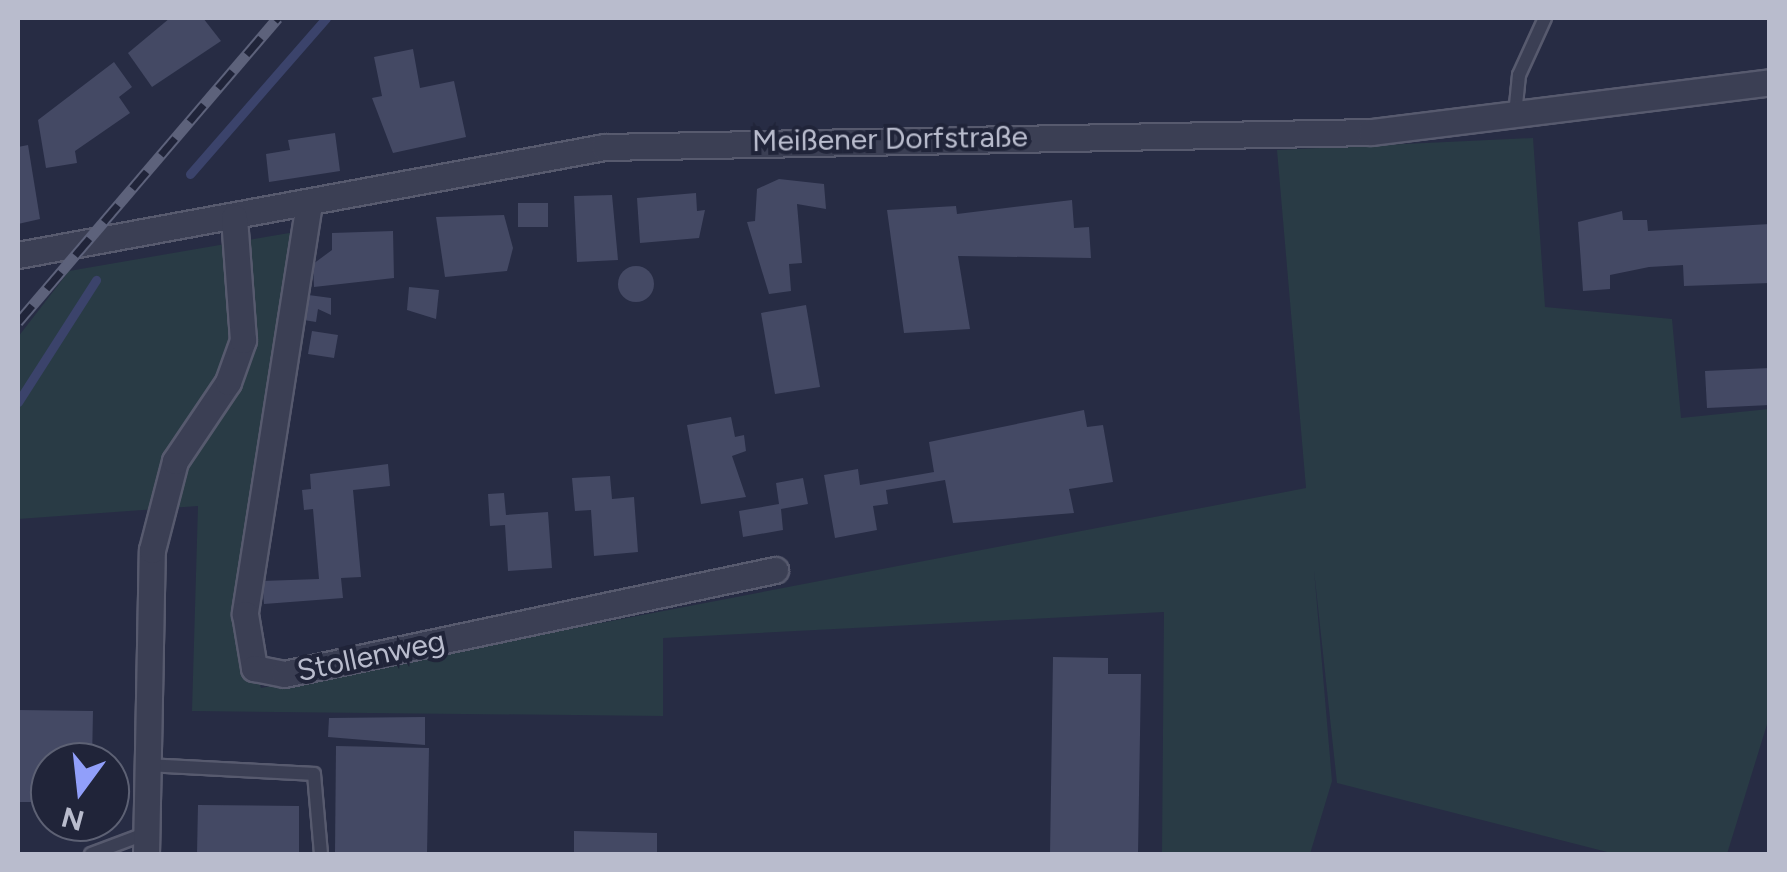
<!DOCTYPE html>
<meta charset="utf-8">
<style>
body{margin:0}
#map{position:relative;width:1787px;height:872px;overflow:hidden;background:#272c44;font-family:Figtree,sans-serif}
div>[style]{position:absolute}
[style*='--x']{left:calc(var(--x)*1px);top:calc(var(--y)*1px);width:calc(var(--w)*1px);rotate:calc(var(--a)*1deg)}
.green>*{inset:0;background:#293b45}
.stream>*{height:9px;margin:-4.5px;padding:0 4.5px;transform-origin:4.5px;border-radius:4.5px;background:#3b436b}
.building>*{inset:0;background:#444964}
.round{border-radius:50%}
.roads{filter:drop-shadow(2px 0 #575a6e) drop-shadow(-2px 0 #575a6e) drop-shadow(0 2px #575a6e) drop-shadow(0 -2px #575a6e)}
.lane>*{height:12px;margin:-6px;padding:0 6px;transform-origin:6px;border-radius:6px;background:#3b3f54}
.street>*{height:25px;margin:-12.5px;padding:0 12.5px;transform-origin:12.5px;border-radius:12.5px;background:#3b3f54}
.rail>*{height:11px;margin-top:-5.5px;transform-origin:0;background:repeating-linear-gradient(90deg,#202439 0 22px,#5d627b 0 44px);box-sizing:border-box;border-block:2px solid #5d627b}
span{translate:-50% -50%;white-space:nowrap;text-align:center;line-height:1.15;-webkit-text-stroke:8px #202439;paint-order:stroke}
.street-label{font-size:30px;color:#b9bccd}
.frame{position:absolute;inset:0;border:20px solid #b9bccd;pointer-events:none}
.north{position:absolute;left:30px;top:742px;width:100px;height:100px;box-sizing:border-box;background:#202439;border:2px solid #5d6174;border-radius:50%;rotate:195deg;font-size:28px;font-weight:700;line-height:40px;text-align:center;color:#b9bccd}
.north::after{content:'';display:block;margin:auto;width:35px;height:45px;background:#919ffa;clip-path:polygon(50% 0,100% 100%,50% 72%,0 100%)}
</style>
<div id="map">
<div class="green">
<i style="clip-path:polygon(1533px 138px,1545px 307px,1672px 319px,1681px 418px,1769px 409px,1769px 718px,1727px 854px,1615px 854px,1337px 783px,1314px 570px,1332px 781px,1310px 854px,1162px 854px,1164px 612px,663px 638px,663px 716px,192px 711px,198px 506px,18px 519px,18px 337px,69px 271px,295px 232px,235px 595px,261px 688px,1306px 488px,1277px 150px)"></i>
</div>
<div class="stream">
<i style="--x:190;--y:174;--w:207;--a:-48.9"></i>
<i style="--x:18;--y:402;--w:145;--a:-57.4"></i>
</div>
<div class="building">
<i style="clip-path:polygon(170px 18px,203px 18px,221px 41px,152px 87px,128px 53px)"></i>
<i style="clip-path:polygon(413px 49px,420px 88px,454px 81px,466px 137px,393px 153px,372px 98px,382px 96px,374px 57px)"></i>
<i style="clip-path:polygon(114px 62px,132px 87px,119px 97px,130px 113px,75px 151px,77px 163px,46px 168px,38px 120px)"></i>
<i style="clip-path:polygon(335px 133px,340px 171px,269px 182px,266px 154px,290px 150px,288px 140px)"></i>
<i style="clip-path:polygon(28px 145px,40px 219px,18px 224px,18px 147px)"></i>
<i style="clip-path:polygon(779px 179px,824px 184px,826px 209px,797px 204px,802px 263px,789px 264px,791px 291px,769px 294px,747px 222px,755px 221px,757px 189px)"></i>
<i style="clip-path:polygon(696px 193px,697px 211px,705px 210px,699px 238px,640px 243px,637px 198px)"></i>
<i style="clip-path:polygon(612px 195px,618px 260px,577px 262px,574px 196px)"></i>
<i style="clip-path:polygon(1072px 200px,1074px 228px,1089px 227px,1091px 258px,958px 256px,970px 329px,904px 333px,887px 210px,956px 206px,957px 214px)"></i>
<i style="clip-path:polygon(518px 203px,548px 203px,548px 227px,518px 227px)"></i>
<i style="clip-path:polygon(1622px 211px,1623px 220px,1647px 220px,1648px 231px,1770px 224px,1770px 283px,1684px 286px,1683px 265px,1649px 267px,1610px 275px,1610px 289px,1583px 291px,1578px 222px)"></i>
<i style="clip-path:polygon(504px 215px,513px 248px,507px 271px,445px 277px,436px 217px)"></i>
<i style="clip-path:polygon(393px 231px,394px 278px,314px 287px,313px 264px,332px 250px,332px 233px)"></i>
<i class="round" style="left:618px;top:266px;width:36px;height:36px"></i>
<i style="clip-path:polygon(409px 287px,439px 290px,436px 319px,407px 310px)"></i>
<i style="clip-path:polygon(301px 294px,331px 298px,331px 315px,318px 309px,316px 322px,298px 319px)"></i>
<i style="clip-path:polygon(806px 305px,820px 387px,775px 394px,761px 313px)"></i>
<i style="clip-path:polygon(312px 331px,338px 335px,334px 358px,308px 354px)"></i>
<i style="clip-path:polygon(1770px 368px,1770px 405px,1707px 408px,1705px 371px)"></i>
<i style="clip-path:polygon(1084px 410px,1087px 427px,1103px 425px,1113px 482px,1069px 489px,1074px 513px,953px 523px,945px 480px,886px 490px,888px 504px,873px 506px,877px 530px,835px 538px,824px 475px,858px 469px,860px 485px,934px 472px,929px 442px)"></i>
<i style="clip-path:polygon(731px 417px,735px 437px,744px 435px,746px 451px,732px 456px,746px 497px,701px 504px,687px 425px)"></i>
<i style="clip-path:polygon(388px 464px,390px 486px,353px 490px,361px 577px,341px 578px,343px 598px,264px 604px,262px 581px,319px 579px,313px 509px,304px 510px,302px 490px,311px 489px,310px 474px)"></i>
<i style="clip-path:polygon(610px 476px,612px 499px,634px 497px,638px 552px,594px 556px,591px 510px,575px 511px,572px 478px)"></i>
<i style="clip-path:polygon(803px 478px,808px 504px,781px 509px,783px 530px,743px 537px,739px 511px,779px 504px,776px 483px)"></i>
<i style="clip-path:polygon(504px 493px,506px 515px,548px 512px,552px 568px,508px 571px,505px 525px,490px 526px,488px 494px)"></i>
<i style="clip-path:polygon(1053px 657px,1108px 658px,1108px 674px,1141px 674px,1138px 854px,1050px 854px)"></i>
<i style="clip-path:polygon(18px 710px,93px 711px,92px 762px,50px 762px,50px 802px,18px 802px)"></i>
<i style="clip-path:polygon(425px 717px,425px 745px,328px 737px,329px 718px)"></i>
<i style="clip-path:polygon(336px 746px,429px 748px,427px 854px,335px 854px)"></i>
<i style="clip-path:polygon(198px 805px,299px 806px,299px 854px,197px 854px)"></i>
<i style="clip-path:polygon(574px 831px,657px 833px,657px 854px,574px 854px)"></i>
</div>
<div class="roads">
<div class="lane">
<i style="--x:1515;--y:115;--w:40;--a:-84.3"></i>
<i style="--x:1519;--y:75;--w:63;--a:-65.5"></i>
<i style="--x:148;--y:765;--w:166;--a:3.1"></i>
<i style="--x:314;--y:774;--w:80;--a:85"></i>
<i style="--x:91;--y:854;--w:60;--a:-20.6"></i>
</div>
<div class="street">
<i style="--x:309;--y:203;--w:416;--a:98.9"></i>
<i style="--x:245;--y:614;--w:55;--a:80.5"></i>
<i style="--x:254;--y:668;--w:31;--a:11"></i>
<i style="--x:284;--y:674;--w:502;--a:-11.96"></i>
<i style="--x:18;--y:255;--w:596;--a:-10.44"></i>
<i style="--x:604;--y:147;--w:767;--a:-1.12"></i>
<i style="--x:1371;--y:132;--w:402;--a:-7.1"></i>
<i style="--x:146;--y:854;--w:304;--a:-88.9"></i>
<i style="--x:152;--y:550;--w:92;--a:-75.5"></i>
<i style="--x:175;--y:461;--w:95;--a:-56.1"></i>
<i style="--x:228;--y:382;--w:45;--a:-70.3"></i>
<i style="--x:243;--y:340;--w:123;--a:-94.2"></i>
</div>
</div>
<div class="rail">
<i style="--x:18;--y:322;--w:400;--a:-49.5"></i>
</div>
<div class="street-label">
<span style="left:890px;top:139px;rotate:-1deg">Meißener Dorfstraße</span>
<span style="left:371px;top:656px;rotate:-12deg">Stollenweg</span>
</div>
<div class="frame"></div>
<div class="north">N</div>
</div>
